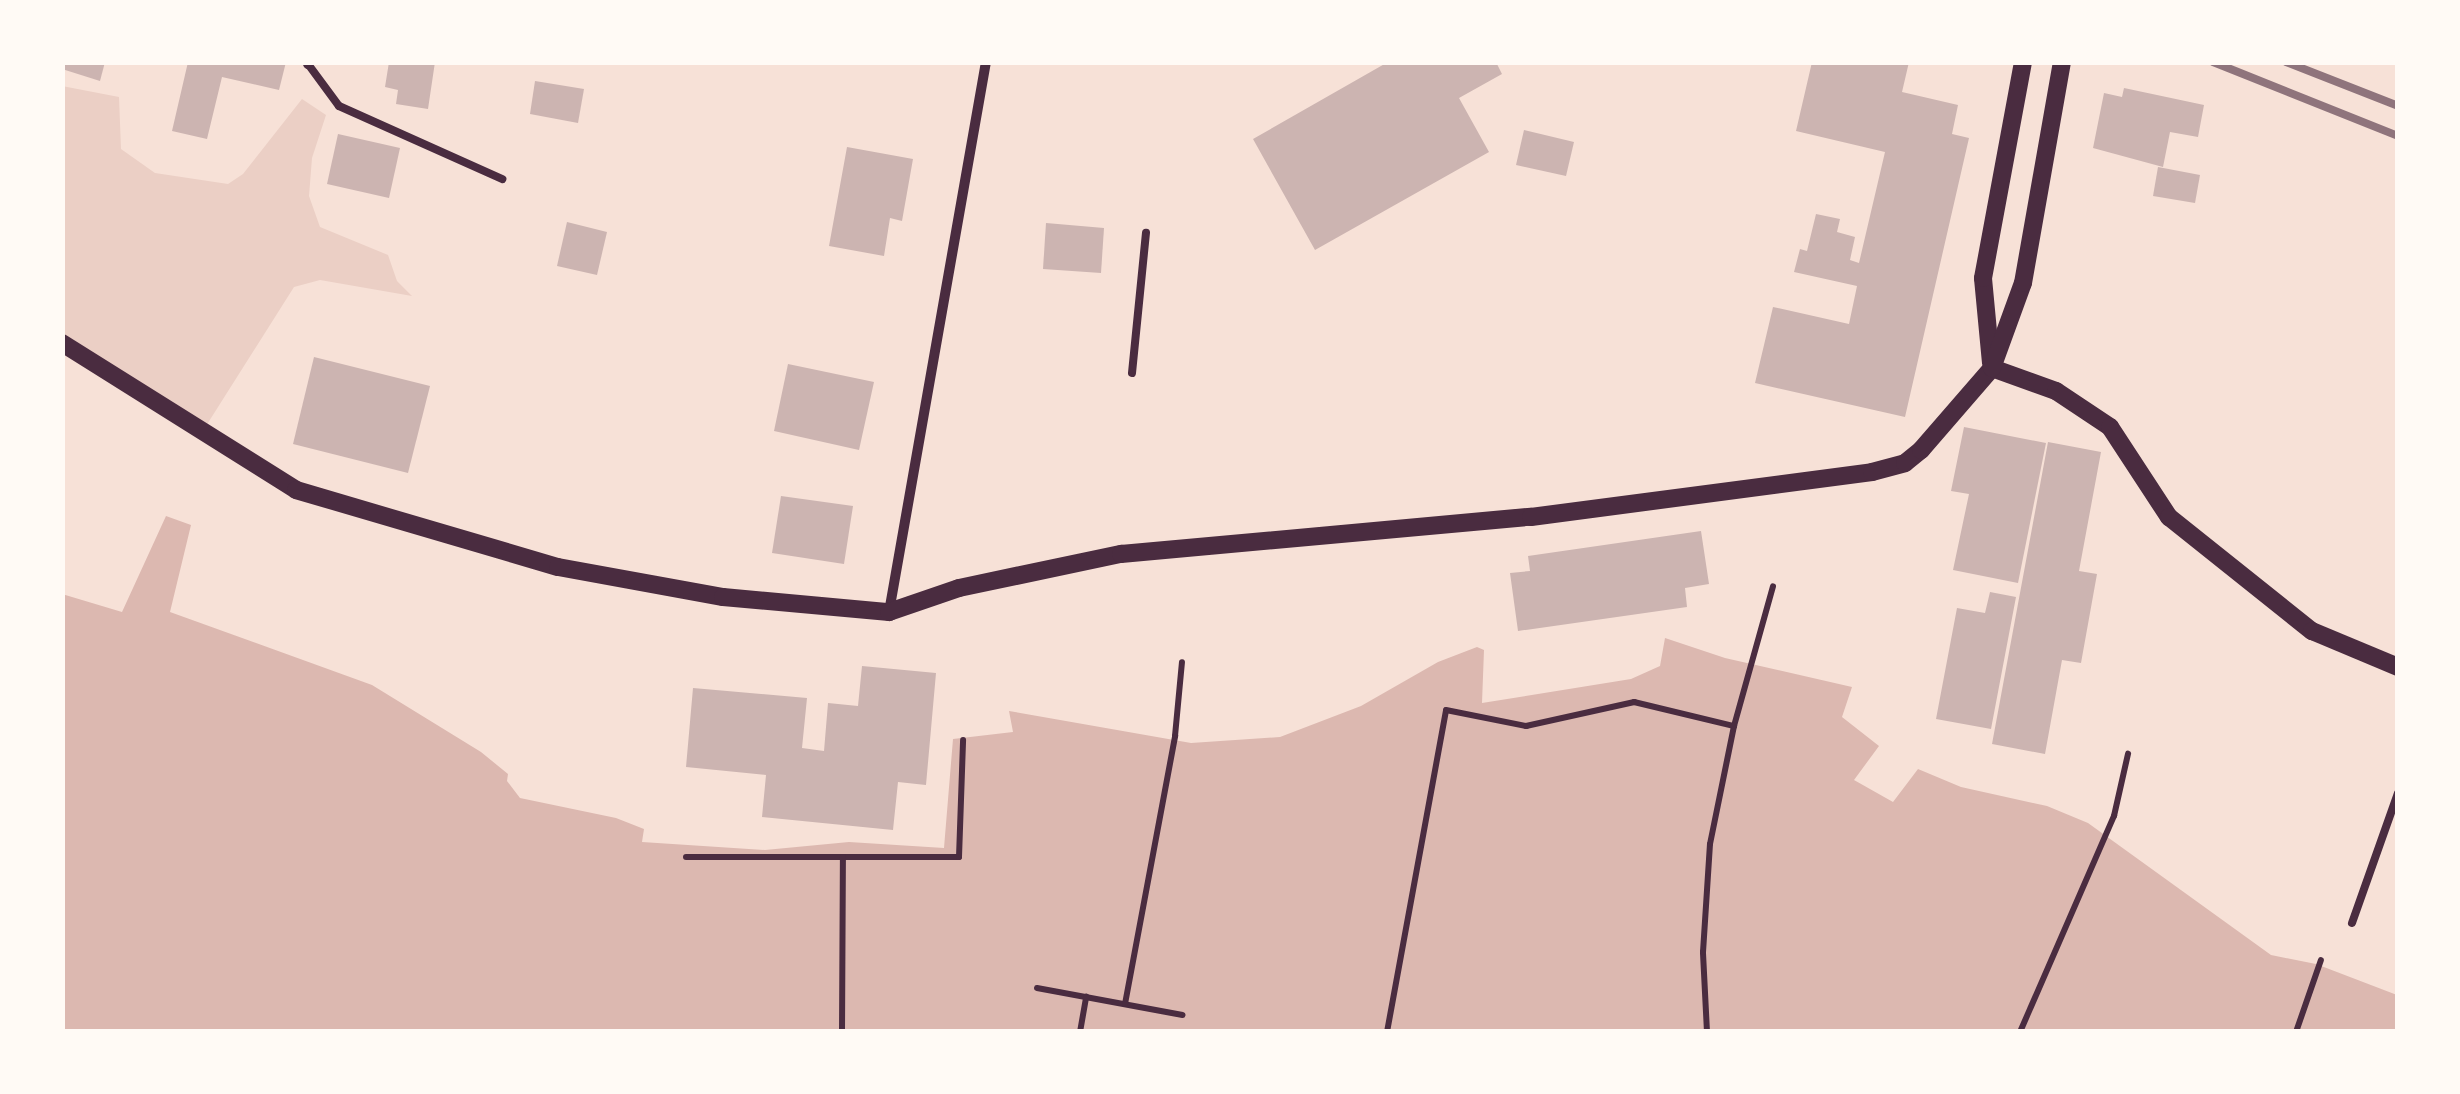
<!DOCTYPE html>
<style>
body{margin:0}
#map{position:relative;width:2460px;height:1094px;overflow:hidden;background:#f7e1d7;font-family:Commissioner,sans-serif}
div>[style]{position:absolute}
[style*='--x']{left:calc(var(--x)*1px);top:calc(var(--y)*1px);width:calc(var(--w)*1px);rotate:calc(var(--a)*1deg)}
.green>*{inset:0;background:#ebcfc5}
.water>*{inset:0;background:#dcb8b0}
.building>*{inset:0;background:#ccb4b1}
.path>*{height:6px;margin:-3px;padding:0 3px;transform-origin:3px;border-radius:3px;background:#4a2c40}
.service>*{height:8px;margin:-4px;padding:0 4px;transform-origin:4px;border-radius:4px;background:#4a2c40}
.minor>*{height:10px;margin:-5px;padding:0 5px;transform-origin:5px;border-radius:5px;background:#4a2c40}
.tertiary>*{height:18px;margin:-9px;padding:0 9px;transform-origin:9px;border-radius:9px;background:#4a2c40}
.rail>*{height:8px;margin:-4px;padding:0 4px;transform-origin:4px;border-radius:4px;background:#8f747c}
span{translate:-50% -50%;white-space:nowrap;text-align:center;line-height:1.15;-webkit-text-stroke:10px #fffaf5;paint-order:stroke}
.frame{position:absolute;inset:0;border:65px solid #fffaf5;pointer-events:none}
</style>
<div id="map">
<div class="green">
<i style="clip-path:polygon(62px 86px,119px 97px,121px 149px,155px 173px,228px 184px,243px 174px,302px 99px,326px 115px,312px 158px,309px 196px,320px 227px,388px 255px,397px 281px,412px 296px,320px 280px,294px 287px,206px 426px,63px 340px)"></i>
</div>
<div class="water">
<i style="clip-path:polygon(166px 516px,191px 525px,170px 612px,372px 685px,481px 752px,508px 774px,507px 781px,520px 798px,616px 818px,644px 829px,642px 842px,765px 850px,849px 842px,944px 848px,953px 739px,1013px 732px,1009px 711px,1191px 743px,1280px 737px,1361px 706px,1438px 662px,1477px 647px,1484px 650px,1482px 703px,1631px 679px,1660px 666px,1665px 638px,1725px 658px,1852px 687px,1842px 717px,1879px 746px,1854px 780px,1893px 802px,1918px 769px,1961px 787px,2047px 806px,2088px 823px,2271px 955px,2316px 964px,2397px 995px,2397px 1031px,63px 1031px,62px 594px,122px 612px)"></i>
</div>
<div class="building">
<i style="clip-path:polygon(62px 62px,105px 62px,100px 81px,62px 69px)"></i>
<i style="clip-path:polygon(188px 62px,286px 62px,279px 90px,222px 77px,207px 139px,172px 131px)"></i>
<i style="clip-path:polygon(389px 62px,435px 62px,428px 109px,396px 104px,398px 90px,385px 87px)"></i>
<i style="clip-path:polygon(1388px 62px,1496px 62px,1502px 74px,1459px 98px,1489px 152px,1315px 250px,1253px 139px)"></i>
<i style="clip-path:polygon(1812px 62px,1909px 62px,1902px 92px,1958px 105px,1952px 134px,1969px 138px,1905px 417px,1755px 383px,1773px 307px,1849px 324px,1857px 286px,1794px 272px,1800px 249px,1807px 251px,1816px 214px,1840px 219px,1837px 232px,1855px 237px,1850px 260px,1859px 263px,1885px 152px,1796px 131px)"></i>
<i style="clip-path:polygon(535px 81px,584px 89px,578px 123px,530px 114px)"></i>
<i style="clip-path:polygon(2124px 88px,2204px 105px,2198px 137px,2170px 132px,2163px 167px,2093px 148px,2104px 93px,2122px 97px)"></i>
<i style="clip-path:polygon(1524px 130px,1574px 142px,1566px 176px,1516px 165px)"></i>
<i style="clip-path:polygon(338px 134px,400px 148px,389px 198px,327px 184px)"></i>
<i style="clip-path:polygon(847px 147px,913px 159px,902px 221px,890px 218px,884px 256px,829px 246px)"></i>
<i style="clip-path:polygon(2158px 167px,2200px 175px,2195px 203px,2153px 196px)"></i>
<i style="clip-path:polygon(567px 222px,607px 232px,597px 275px,557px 266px)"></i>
<i style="clip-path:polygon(1046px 223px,1104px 228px,1101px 273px,1043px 269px)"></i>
<i style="clip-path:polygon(314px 357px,430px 386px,408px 473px,293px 444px)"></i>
<i style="clip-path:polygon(788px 364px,874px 382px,859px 450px,774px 431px)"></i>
<i style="clip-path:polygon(1964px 427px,2046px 443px,2018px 583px,1953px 570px,1969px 494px,1951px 491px)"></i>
<i style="clip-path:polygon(2048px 442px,2101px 452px,2079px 571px,2097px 574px,2081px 663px,2062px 660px,2045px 754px,1992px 744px)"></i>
<i style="clip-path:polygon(781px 496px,853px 506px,844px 564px,772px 553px)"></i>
<i style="clip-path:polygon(1701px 531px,1709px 584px,1685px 588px,1687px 607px,1518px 631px,1510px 573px,1530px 571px,1528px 556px)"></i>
<i style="clip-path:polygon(1990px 592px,2016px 597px,1991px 729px,1936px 719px,1957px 608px,1985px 613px)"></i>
<i style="clip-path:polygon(862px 666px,936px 673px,926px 785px,898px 782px,893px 830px,762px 817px,766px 775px,686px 767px,693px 688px,807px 698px,802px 748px,824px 751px,828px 703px,858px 706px)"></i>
</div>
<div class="path">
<i style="--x:686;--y:857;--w:273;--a:0"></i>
<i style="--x:959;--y:857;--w:117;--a:-88"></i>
<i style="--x:1037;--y:988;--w:148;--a:10.5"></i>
<i style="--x:1125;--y:1004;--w:273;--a:-79.4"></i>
<i style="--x:1175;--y:736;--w:74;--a:-84.6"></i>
<i style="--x:842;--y:1032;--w:175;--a:-89.7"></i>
<i style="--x:1080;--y:1032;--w:36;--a:-80"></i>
<i style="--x:1387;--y:1032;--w:327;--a:-79.6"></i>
<i style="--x:1446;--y:710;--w:82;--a:11.3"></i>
<i style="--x:1526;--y:726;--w:111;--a:-12.5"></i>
<i style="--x:1634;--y:702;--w:103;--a:13.5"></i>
<i style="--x:1707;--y:1032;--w:80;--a:-92.9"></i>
<i style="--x:1703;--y:952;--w:108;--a:-86.3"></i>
<i style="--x:1710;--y:844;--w:120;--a:-78.5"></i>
<i style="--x:1734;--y:726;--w:145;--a:-74.4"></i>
<i style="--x:2020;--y:1032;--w:236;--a:-66.5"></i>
<i style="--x:2114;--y:816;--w:64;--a:-77.3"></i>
<i style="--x:2296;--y:1032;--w:76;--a:-70.9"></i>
</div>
<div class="service">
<i style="--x:308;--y:64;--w:52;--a:53.6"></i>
<i style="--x:339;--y:106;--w:179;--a:24.1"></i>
<i style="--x:1132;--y:373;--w:141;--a:-84.3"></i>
<i style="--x:2352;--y:923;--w:138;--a:-70.5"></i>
</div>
<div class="minor">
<i style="--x:308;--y:64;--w:2;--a:-63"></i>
<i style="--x:889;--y:612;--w:558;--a:-80"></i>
</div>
<div class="tertiary">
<i style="--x:62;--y:343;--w:276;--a:32.1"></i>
<i style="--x:296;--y:490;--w:273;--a:16.4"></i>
<i style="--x:558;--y:567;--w:168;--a:10.3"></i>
<i style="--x:723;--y:597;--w:167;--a:5.2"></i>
<i style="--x:889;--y:612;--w:74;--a:-18.9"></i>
<i style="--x:959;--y:588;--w:166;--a:-11.9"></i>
<i style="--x:1121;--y:554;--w:412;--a:-5.2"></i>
<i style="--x:1531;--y:517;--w:344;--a:-7.5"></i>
<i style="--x:1872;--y:472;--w:34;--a:-15"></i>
<i style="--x:1905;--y:463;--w:21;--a:-39"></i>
<i style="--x:1921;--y:450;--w:108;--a:-49.1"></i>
<i style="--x:1992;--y:368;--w:68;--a:19.8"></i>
<i style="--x:2056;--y:391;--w:65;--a:33.7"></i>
<i style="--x:2110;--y:427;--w:108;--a:56.8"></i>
<i style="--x:2169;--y:517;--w:183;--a:38.6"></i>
<i style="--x:2312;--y:631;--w:93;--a:22.7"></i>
<i style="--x:1991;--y:363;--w:85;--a:-95.4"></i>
<i style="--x:1983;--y:278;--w:220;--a:-79.5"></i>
<i style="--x:1992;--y:368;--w:90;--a:-70"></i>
<i style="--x:2023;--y:283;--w:224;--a:-80"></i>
</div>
<div class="rail">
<i style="--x:2213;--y:62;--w:199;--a:21.8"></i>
<i style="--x:2286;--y:62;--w:120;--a:21.4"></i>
</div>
<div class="frame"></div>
</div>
